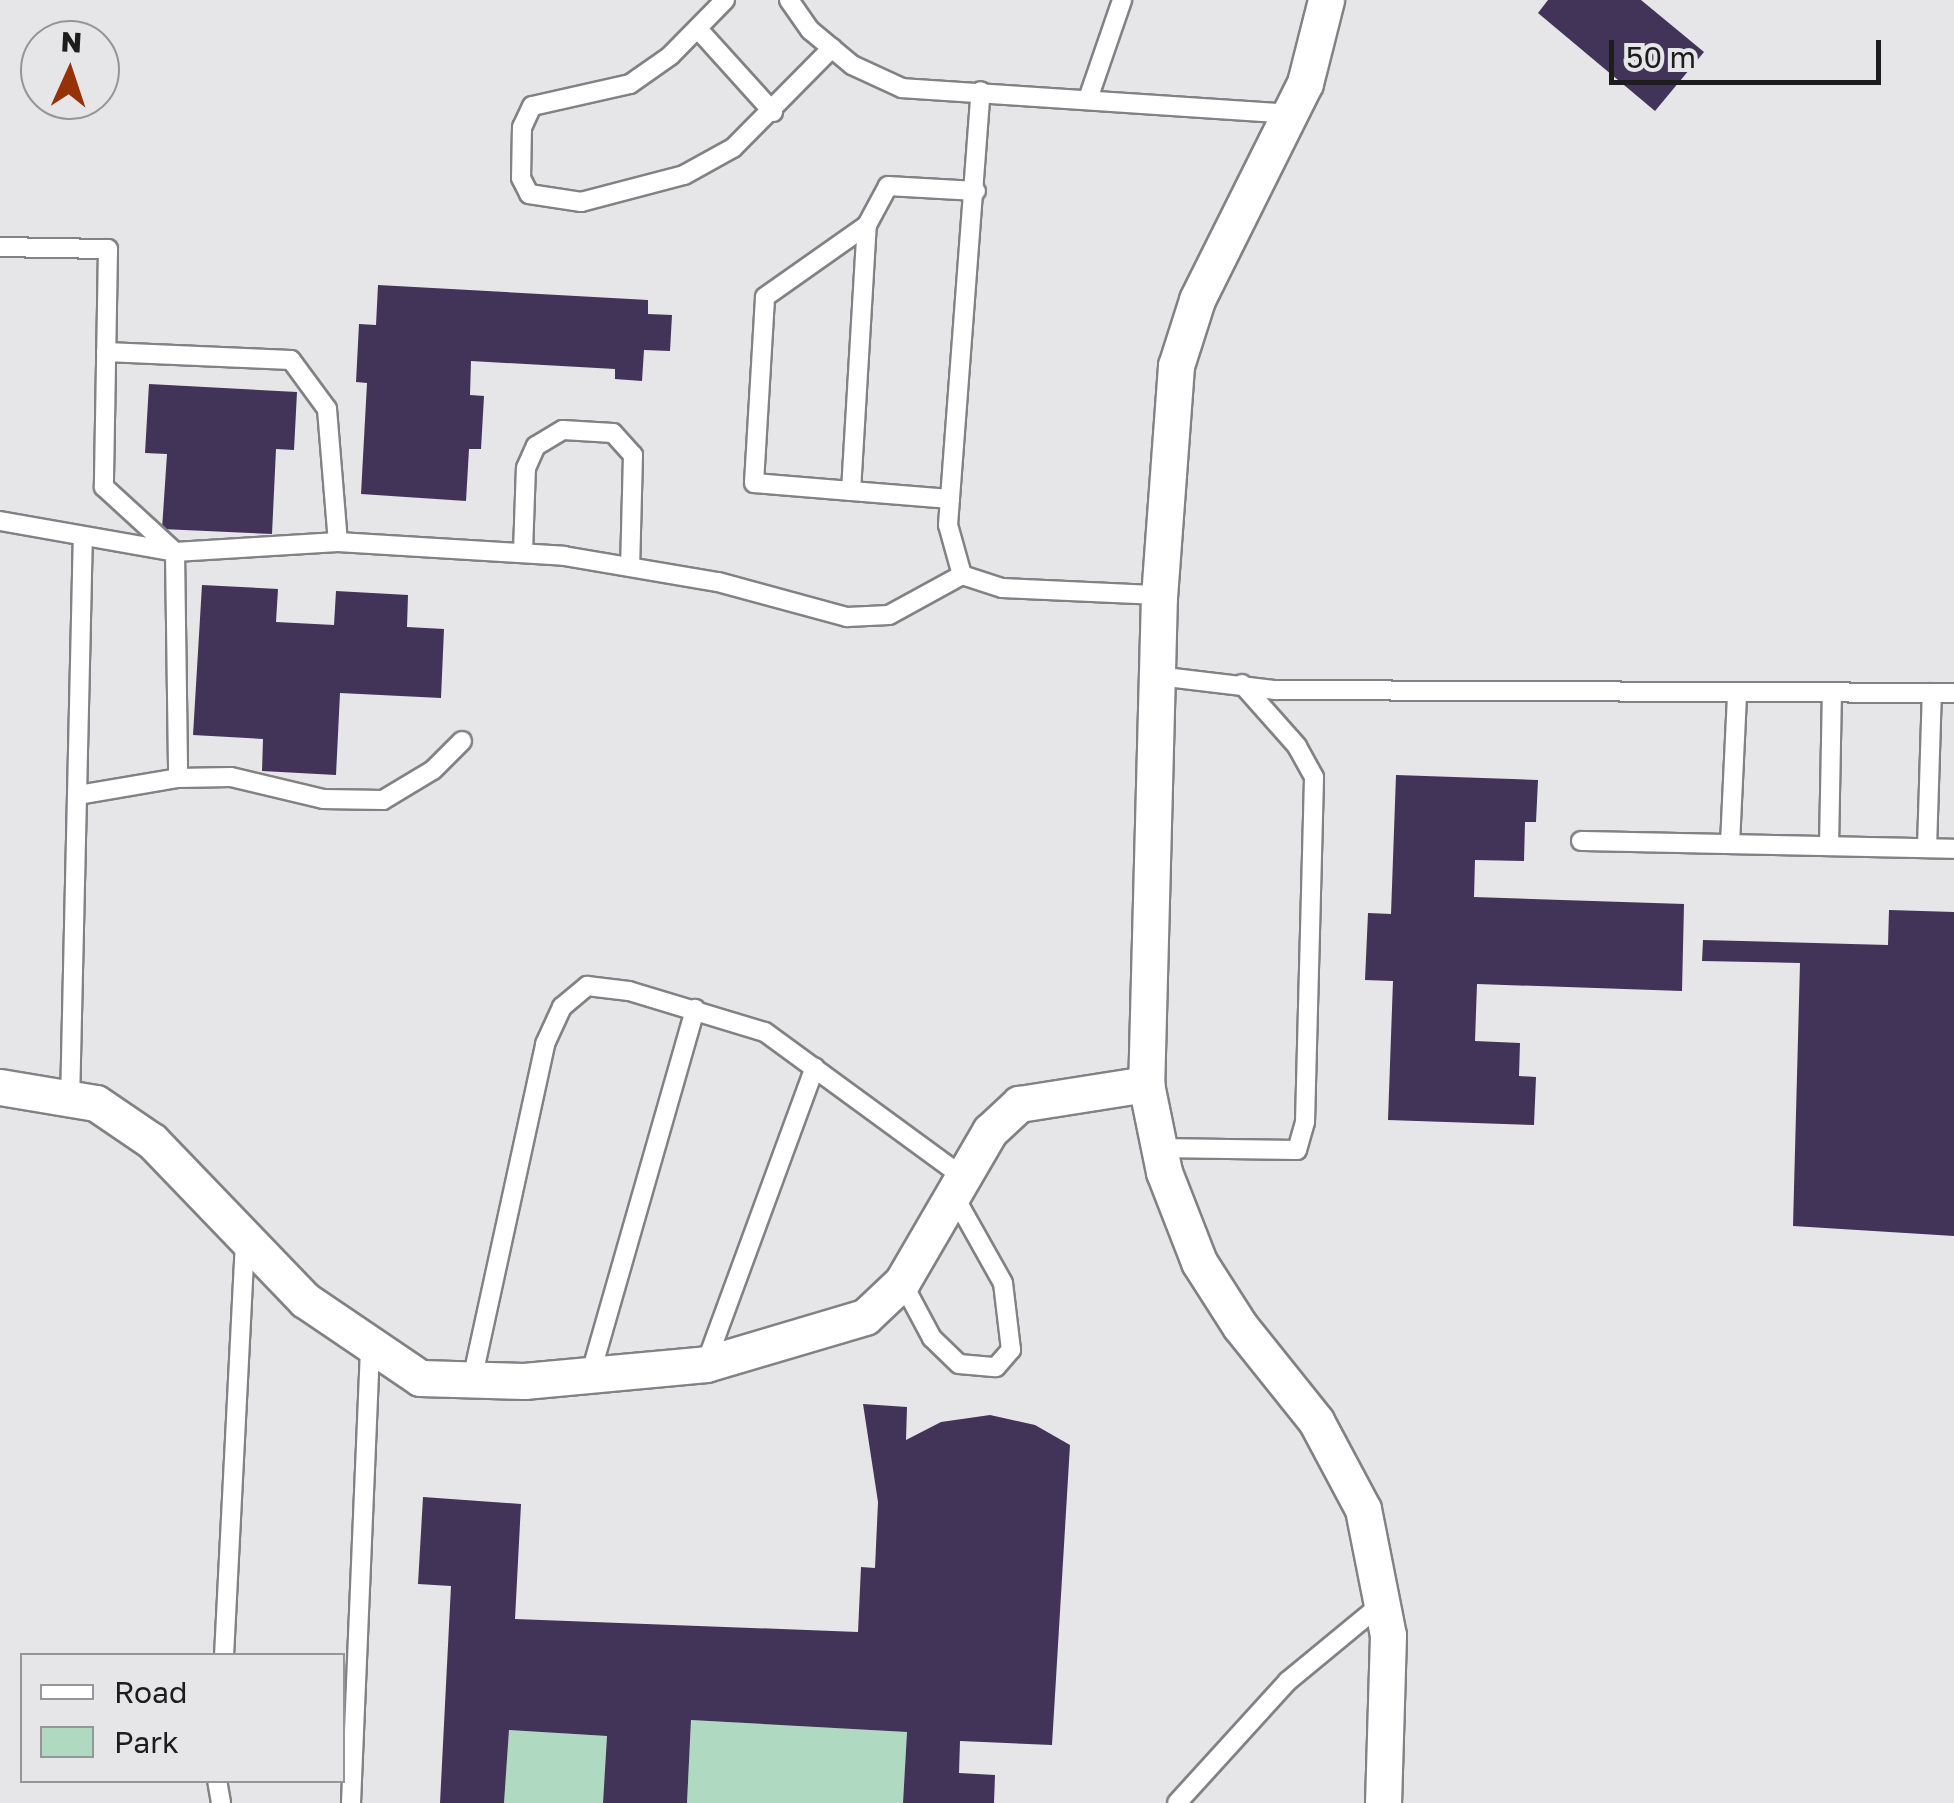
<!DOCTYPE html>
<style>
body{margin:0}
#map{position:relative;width:1954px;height:1803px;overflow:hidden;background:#e6e5e8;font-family:"Golos Text",sans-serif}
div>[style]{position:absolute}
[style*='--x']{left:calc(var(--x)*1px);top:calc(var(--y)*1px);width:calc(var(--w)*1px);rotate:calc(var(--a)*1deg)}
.green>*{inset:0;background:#afdac1}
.building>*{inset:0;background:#423359}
.roads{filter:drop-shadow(2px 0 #828184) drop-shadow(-2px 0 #828184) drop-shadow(0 2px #828184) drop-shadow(0 -2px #828184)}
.service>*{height:18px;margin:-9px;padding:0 9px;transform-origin:9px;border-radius:9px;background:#fff}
.minor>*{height:35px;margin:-17.5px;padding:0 17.5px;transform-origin:17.5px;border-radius:17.5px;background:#fff}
span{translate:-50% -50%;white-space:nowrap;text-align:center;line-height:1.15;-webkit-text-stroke:10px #e6e5e8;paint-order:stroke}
.legend{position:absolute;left:20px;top:1653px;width:325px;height:130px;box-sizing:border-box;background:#e6e5e8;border:2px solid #969597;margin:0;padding:12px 18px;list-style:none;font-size:30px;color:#1d1d1e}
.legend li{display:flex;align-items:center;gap:20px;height:50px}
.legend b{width:50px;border:2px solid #969597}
.north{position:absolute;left:20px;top:20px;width:100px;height:100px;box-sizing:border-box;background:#e6e5e8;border:2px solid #969597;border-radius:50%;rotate:3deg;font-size:28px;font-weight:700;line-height:40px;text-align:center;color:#1d1d1e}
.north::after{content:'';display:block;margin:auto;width:35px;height:45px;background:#973206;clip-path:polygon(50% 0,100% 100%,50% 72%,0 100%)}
.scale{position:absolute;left:1609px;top:40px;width:272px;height:45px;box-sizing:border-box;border:5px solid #1d1d1e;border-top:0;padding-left:12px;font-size:30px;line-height:35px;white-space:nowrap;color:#1d1d1e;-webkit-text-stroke:8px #e6e5e8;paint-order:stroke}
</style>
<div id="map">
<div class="green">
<i style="clip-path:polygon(691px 1720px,907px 1732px,903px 1803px,687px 1803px)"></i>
<i style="clip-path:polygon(509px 1730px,607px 1736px,603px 1803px,504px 1803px)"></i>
</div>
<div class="building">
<i style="clip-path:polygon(1548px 0,1641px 0,1704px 52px,1655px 111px,1538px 13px)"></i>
<i style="clip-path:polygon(378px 285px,648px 300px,648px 314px,672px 315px,670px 351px,644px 350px,642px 381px,615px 379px,615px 369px,471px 361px,470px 395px,484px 396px,481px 449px,469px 449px,466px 501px,361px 494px,367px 383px,356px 382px,359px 324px,376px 325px)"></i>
<i style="clip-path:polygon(149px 384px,297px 392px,294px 450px,276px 449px,272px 534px,162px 529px,167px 454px,145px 453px)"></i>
<i style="clip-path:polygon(202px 585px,278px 589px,276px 622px,334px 625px,336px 591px,408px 595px,407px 627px,444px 629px,441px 698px,340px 693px,336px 775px,262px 771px,263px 739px,193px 735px)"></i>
<i style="clip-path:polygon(1396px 775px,1538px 780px,1536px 822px,1525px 822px,1524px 861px,1475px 860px,1474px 897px,1684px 904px,1682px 991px,1477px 984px,1475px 1041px,1520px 1043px,1519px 1076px,1536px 1077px,1534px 1125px,1388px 1120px,1393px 981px,1365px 980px,1368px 913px,1391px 914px)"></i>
<i style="clip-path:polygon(1889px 910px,1954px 912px,1954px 1236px,1793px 1226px,1800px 963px,1702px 961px,1703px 940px,1888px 945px)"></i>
<i style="clip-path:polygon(863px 1404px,907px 1407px,906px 1440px,941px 1422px,990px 1415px,1035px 1425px,1070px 1445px,1052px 1745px,960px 1741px,959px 1773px,995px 1775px,994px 1803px,903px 1803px,907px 1732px,691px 1720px,687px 1803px,603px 1803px,607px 1736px,509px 1730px,504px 1803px,440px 1803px,451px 1586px,418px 1584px,423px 1497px,521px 1504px,515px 1619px,858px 1632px,861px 1567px,875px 1568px,878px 1502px)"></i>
</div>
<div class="roads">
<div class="service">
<i style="--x:725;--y:0;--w:78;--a:134.5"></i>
<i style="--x:670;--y:56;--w:49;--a:145"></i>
<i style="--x:630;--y:84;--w:100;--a:167.3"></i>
<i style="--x:532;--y:106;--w:23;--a:115"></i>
<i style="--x:522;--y:127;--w:51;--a:91.1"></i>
<i style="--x:521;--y:178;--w:18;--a:63"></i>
<i style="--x:529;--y:194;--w:53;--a:8.7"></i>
<i style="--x:581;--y:202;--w:106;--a:-14.7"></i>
<i style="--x:684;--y:175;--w:56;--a:-28.9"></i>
<i style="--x:733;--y:148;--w:141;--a:-45.3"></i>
<i style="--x:789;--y:0;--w:37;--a:55"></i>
<i style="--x:810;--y:30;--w:55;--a:39.8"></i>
<i style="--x:852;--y:65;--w:55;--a:24.7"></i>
<i style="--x:902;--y:88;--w:390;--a:3.8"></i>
<i style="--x:698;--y:29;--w:112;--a:47.9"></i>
<i style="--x:1088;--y:99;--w:105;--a:-71"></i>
<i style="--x:0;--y:247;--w:108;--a:1.1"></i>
<i style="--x:108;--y:249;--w:238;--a:91"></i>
<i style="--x:104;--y:487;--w:96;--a:42.5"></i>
<i style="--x:175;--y:552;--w:226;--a:89.2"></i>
<i style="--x:178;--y:778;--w:102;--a:170.4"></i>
<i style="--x:77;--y:795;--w:304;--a:91.3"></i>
<i style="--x:106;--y:352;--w:185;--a:2.5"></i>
<i style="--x:291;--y:360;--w:61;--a:53.7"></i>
<i style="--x:327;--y:409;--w:133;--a:85.3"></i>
<i style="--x:338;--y:542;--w:226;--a:3.5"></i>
<i style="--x:564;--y:556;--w:156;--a:9.6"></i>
<i style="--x:718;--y:582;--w:134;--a:15.2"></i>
<i style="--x:847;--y:617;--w:42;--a:-2.7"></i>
<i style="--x:889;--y:615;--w:83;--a:-28.7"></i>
<i style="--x:962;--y:575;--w:42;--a:18"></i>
<i style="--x:1002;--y:588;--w:157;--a:2.6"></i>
<i style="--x:851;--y:491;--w:97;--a:-175.3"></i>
<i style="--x:754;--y:483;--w:186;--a:-86.6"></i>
<i style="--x:765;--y:297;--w:125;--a:-35.2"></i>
<i style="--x:950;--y:499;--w:99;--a:-175.4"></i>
<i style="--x:851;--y:491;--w:266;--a:-86.6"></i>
<i style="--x:867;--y:225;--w:44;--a:-61.7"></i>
<i style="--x:888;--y:186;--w:88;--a:3.3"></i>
<i style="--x:0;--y:521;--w:178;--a:10"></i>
<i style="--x:175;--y:552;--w:163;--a:-3.5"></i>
<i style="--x:523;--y:552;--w:84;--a:-88"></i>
<i style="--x:526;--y:468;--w:24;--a:-66"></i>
<i style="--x:536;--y:446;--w:31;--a:-31"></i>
<i style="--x:563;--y:430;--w:50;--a:3.4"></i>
<i style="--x:613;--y:433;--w:30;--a:48"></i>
<i style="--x:633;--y:455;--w:112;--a:91.5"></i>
<i style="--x:962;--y:575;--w:52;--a:-105.6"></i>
<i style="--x:948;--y:525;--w:435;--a:-85.7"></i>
<i style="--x:1157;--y:676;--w:119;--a:6.8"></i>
<i style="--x:1275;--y:690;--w:679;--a:0.25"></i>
<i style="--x:178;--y:778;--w:53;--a:-1.1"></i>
<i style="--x:231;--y:777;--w:95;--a:13.4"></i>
<i style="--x:323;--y:799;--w:60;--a:1"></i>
<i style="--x:383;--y:800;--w:58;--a:-31"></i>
<i style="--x:433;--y:770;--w:41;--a:-45"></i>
<i style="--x:77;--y:795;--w:259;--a:-88.7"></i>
<i style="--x:1581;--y:841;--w:373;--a:1.2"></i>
<i style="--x:1730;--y:844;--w:151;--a:-87.3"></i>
<i style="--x:1829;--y:846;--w:153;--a:-88.9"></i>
<i style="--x:1927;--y:848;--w:155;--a:-88.2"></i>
<i style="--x:1159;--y:1148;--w:138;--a:0.8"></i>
<i style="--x:1297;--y:1150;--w:29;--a:-74"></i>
<i style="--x:1305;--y:1122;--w:345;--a:-88.5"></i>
<i style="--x:1314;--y:777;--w:35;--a:-119"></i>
<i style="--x:1297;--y:746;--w:83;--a:-131.6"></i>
<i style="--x:902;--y:1282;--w:64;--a:61.8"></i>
<i style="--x:932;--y:1338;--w:37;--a:44"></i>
<i style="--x:959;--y:1364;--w:37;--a:5"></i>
<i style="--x:996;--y:1367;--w:23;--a:-49"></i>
<i style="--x:1011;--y:1350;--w:67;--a:-96.8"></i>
<i style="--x:1003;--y:1283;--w:102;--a:-119.3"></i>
<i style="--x:706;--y:1363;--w:315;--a:-69.8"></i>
<i style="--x:590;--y:1376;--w:382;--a:-74"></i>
<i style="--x:472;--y:1380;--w:344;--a:-77.7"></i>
<i style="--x:545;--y:1044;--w:41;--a:-65.3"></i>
<i style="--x:562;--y:1007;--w:33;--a:-40"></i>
<i style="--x:587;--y:986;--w:42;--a:6.8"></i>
<i style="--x:629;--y:991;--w:142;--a:16.8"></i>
<i style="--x:765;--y:1032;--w:245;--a:36.2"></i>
<i style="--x:224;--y:1656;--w:415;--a:-87.1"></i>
<i style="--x:217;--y:1780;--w:23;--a:80"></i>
<i style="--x:351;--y:1803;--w:459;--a:-87.6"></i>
<i style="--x:1177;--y:1803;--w:165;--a:-47.7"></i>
<i style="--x:1288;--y:1681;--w:124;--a:-39.5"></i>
</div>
<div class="minor">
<i style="--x:1326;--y:0;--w:86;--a:104.2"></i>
<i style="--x:1305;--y:83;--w:242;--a:116.5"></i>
<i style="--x:1197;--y:300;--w:69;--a:107.7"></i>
<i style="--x:1176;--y:366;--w:230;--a:94.2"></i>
<i style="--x:1159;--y:595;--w:489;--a:91.5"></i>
<i style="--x:1146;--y:1084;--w:90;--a:78.4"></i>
<i style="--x:1164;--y:1172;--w:97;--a:68.7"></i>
<i style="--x:1199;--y:1262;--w:76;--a:57.4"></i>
<i style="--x:1240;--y:1326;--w:122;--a:51.3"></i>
<i style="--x:1316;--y:1421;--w:100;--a:61.9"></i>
<i style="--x:1363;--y:1509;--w:128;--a:78.8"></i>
<i style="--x:1388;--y:1635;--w:168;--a:91.7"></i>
<i style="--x:0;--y:1087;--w:97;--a:9.5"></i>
<i style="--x:96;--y:1103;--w:68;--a:34.2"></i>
<i style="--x:152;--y:1141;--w:221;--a:46.1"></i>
<i style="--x:305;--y:1300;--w:139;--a:34.1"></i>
<i style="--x:420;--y:1378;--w:104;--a:1.7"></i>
<i style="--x:524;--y:1381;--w:183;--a:-5.3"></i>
<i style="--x:706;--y:1364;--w:166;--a:-16.5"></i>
<i style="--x:865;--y:1317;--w:51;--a:-43.4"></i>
<i style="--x:902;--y:1282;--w:175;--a:-59.8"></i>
<i style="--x:990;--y:1131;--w:40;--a:-43"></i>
<i style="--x:1019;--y:1104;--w:129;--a:-8.9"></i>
</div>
</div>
<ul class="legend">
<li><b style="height:12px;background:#fff"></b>Road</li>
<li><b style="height:28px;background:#afdac1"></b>Park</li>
</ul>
<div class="north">N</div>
<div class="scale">50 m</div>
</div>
